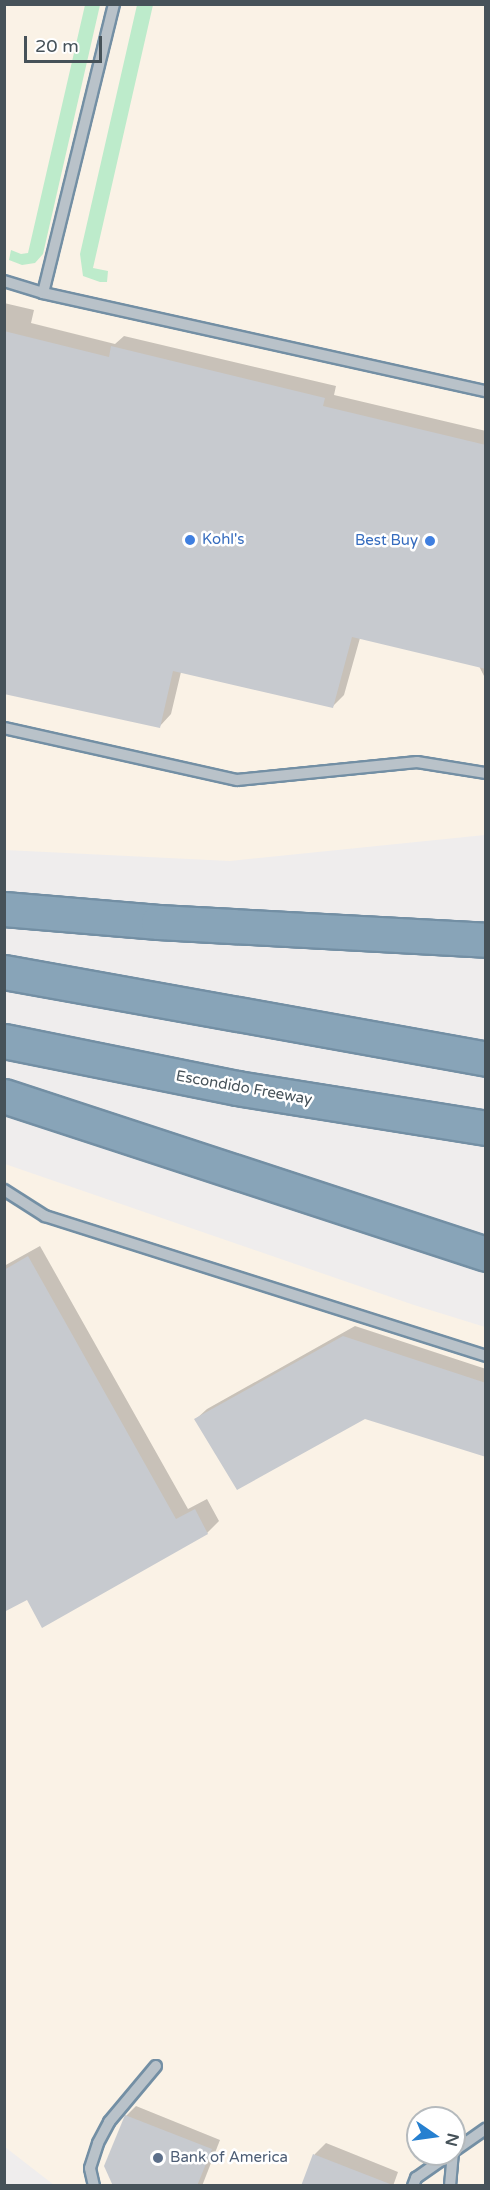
<!DOCTYPE html>
<style>
body{margin:0}
#map{position:relative;width:490px;height:2190px;overflow:hidden;background:#efeded;font-family:"Varela Round",sans-serif}
div>[style]{position:absolute}
[style*='--x']{left:calc(var(--x)*1px);top:calc(var(--y)*1px);width:calc(var(--w)*1px);rotate:calc(var(--a)*1deg)}
.commercial>*{inset:0;background:#faf2e6}
.green>*{inset:0;background:#bdebcb}
.shadow>*{inset:0;background:#0003}
.building>*{inset:0;background:#c7cacf}
.roads{filter:drop-shadow(2px 0 #738fa4) drop-shadow(-2px 0 #738fa4) drop-shadow(0 2px #738fa4) drop-shadow(0 -2px #738fa4)}
.service>*{height:10px;margin:-5px;padding:0 5px;transform-origin:5px;border-radius:5px;background:#b9c2c9}
.motorway>*{height:33px;margin:-16.5px;padding:0 16.5px;transform-origin:16.5px;border-radius:16.5px;background:#88a4b8}
.dots>*{width:16px;height:16px;translate:-50% -50%;box-sizing:border-box;border:3px solid #fff;border-radius:50%}
span{translate:-50% -50%;white-space:nowrap;text-align:center;line-height:1.15;-webkit-text-stroke:5px #fff;paint-order:stroke}
.shop-label{font-size:15px;color:#366cbe}
.left{translate:0 -50%;text-align:left}
.right{translate:-100% -50%;text-align:right}
.street-label{font-size:15px;color:#465259}
.service-label{font-size:15px;color:#4e5e75}
.frame{position:absolute;inset:0;border:6px solid #465259;pointer-events:none}
.north{position:absolute;left:406px;top:2106px;width:60px;height:60px;box-sizing:border-box;background:#fff;border:2px solid #b5babd;border-radius:50%;rotate:103deg;font-size:16px;font-weight:700;line-height:24px;text-align:center;color:#465259}
.north::after{content:'';display:block;margin:auto;width:21px;height:27px;background:#2680d0;clip-path:polygon(50% 0,100% 100%,50% 72%,0 100%)}
.scale{position:absolute;left:24px;top:36px;width:78px;height:27px;box-sizing:border-box;border:3px solid #465259;border-top:0;padding-left:8px;font-size:18px;line-height:21px;white-space:nowrap;color:#465259;-webkit-text-stroke:4px #fff;paint-order:stroke}
</style>
<div id="map">
<div class="commercial">
<i style="clip-path:polygon(5px 5px,485px 5px,485px 835px,230px 861px,5px 850px)"></i>
<i style="clip-path:polygon(evenodd,5px 1164px,414px 1305px,485px 1327px,485px 2185px,54px 2185px,5px 2147px,5px 1164px,418px 2118px,454px 2118px,454px 2154px,418px 2154px,418px 2118px)"></i>
</div>
<div class="green">
<i style="clip-path:polygon(85px 5px,100px 5px,43px 254px,35px 263px,22px 265px,9px 260px,11px 250px,21px 254px,28px 253px)"></i>
<i style="clip-path:polygon(137px 5px,153px 5px,93px 268px,108px 271px,107px 282px,100px 282px,83px 276px,80px 254px)"></i>
</div>
<div class="shadow">
<i style="clip-path:polygon(4px 303px,34px 310px,31px 323px,115px 344px,124px 336px,336px 386px,334px 395px,486px 431px,486px 680px,479px 666px,360px 638px,344px 695px,332px 707px,181px 672px,171px 714px,160px 726px,4px 692px)"></i>
<i style="clip-path:polygon(40px 1246px,188px 1509px,207px 1499px,219px 1521px,207px 1533px,43px 1626px,27px 1598px,4px 1610px,4px 1266px)"></i>
<i style="clip-path:polygon(355px 1326px,486px 1369px,486px 1455px,365px 1417px,196px 1419px,207px 1409px)"></i>
<i style="clip-path:polygon(136px 2106px,220px 2140px,202px 2186px,115px 2186px,126px 2116px)"></i>
<i style="clip-path:polygon(326px 2143px,398px 2172px,393px 2186px,302px 2186px,315px 2154px)"></i>
</div>
<div class="building">
<i style="clip-path:polygon(4px 331px,109px 357px,111px 346px,325px 398px,323px 406px,486px 445px,486px 669px,352px 637px,333px 708px,173px 671px,160px 728px,4px 694px)"></i>
<i style="clip-path:polygon(28px 1256px,176px 1519px,195px 1509px,208px 1534px,42px 1628px,27px 1600px,4px 1612px,4px 1270px)"></i>
<i style="clip-path:polygon(343px 1336px,486px 1383px,486px 1457px,365px 1419px,237px 1490px,194px 1419px)"></i>
<i style="clip-path:polygon(125px 2115px,212px 2149px,197px 2186px,113px 2186px,104px 2166px)"></i>
<i style="clip-path:polygon(313px 2154px,390px 2184px,390px 2186px,301px 2186px)"></i>
</div>
<div class="roads">
<div class="service">
<i style="--x:4;--y:281;--w:41;--a:17.1"></i>
<i style="--x:43;--y:293;--w:454;--a:12.5"></i>
<i style="--x:43;--y:293;--w:298;--a:-76.2"></i>
<i style="--x:4;--y:728;--w:239;--a:12.6"></i>
<i style="--x:237;--y:780;--w:181;--a:-5.7"></i>
<i style="--x:417;--y:762;--w:70;--a:9.1"></i>
<i style="--x:4;--y:1190;--w:49;--a:32.4"></i>
<i style="--x:45;--y:1216;--w:463;--a:17.6"></i>
<i style="--x:454;--y:2151;--w:39;--a:-35"></i>
<i style="--x:94;--y:2186;--w:18;--a:-103"></i>
<i style="--x:90;--y:2168;--w:26;--a:-72"></i>
<i style="--x:98;--y:2143;--w:24;--a:-62"></i>
<i style="--x:109;--y:2122;--w:73;--a:-50"></i>
<i style="--x:413;--y:2186;--w:9;--a:-69"></i>
<i style="--x:416;--y:2178;--w:42;--a:-35.2"></i>
<i style="--x:450;--y:2186;--w:32;--a:-85"></i>
</div>
<div class="motorway">
<i style="--x:4;--y:909;--w:155;--a:4.8"></i>
<i style="--x:158;--y:922;--w:328;--a:3.1"></i>
<i style="--x:4;--y:972;--w:490;--a:10.2"></i>
<i style="--x:4;--y:1041;--w:238;--a:11.4"></i>
<i style="--x:237;--y:1088;--w:252;--a:9.1"></i>
<i style="--x:4;--y:1096;--w:507;--a:18.15"></i>
</div>
</div>
<div class="dots">
<i style="left:190px;top:540px;background:#3f7fe0"></i>
<i style="left:430px;top:541px;background:#3f7fe0"></i>
<i style="left:158px;top:2158px;background:#5c6f8a"></i>
</div>
<div class="shop-label">
<span class="left" style="left:202px;top:540px">Kohl's</span>
<span class="right" style="left:418px;top:541px">Best Buy</span>
</div>
<div class="street-label">
<span style="left:244px;top:1088px;rotate:10deg">Escondido Freeway</span>
</div>
<div class="service-label">
<span class="left" style="left:170px;top:2158px">Bank of America</span>
</div>
<div class="frame"></div>
<div class="north">N</div>
<div class="scale">20 m</div>
</div>
